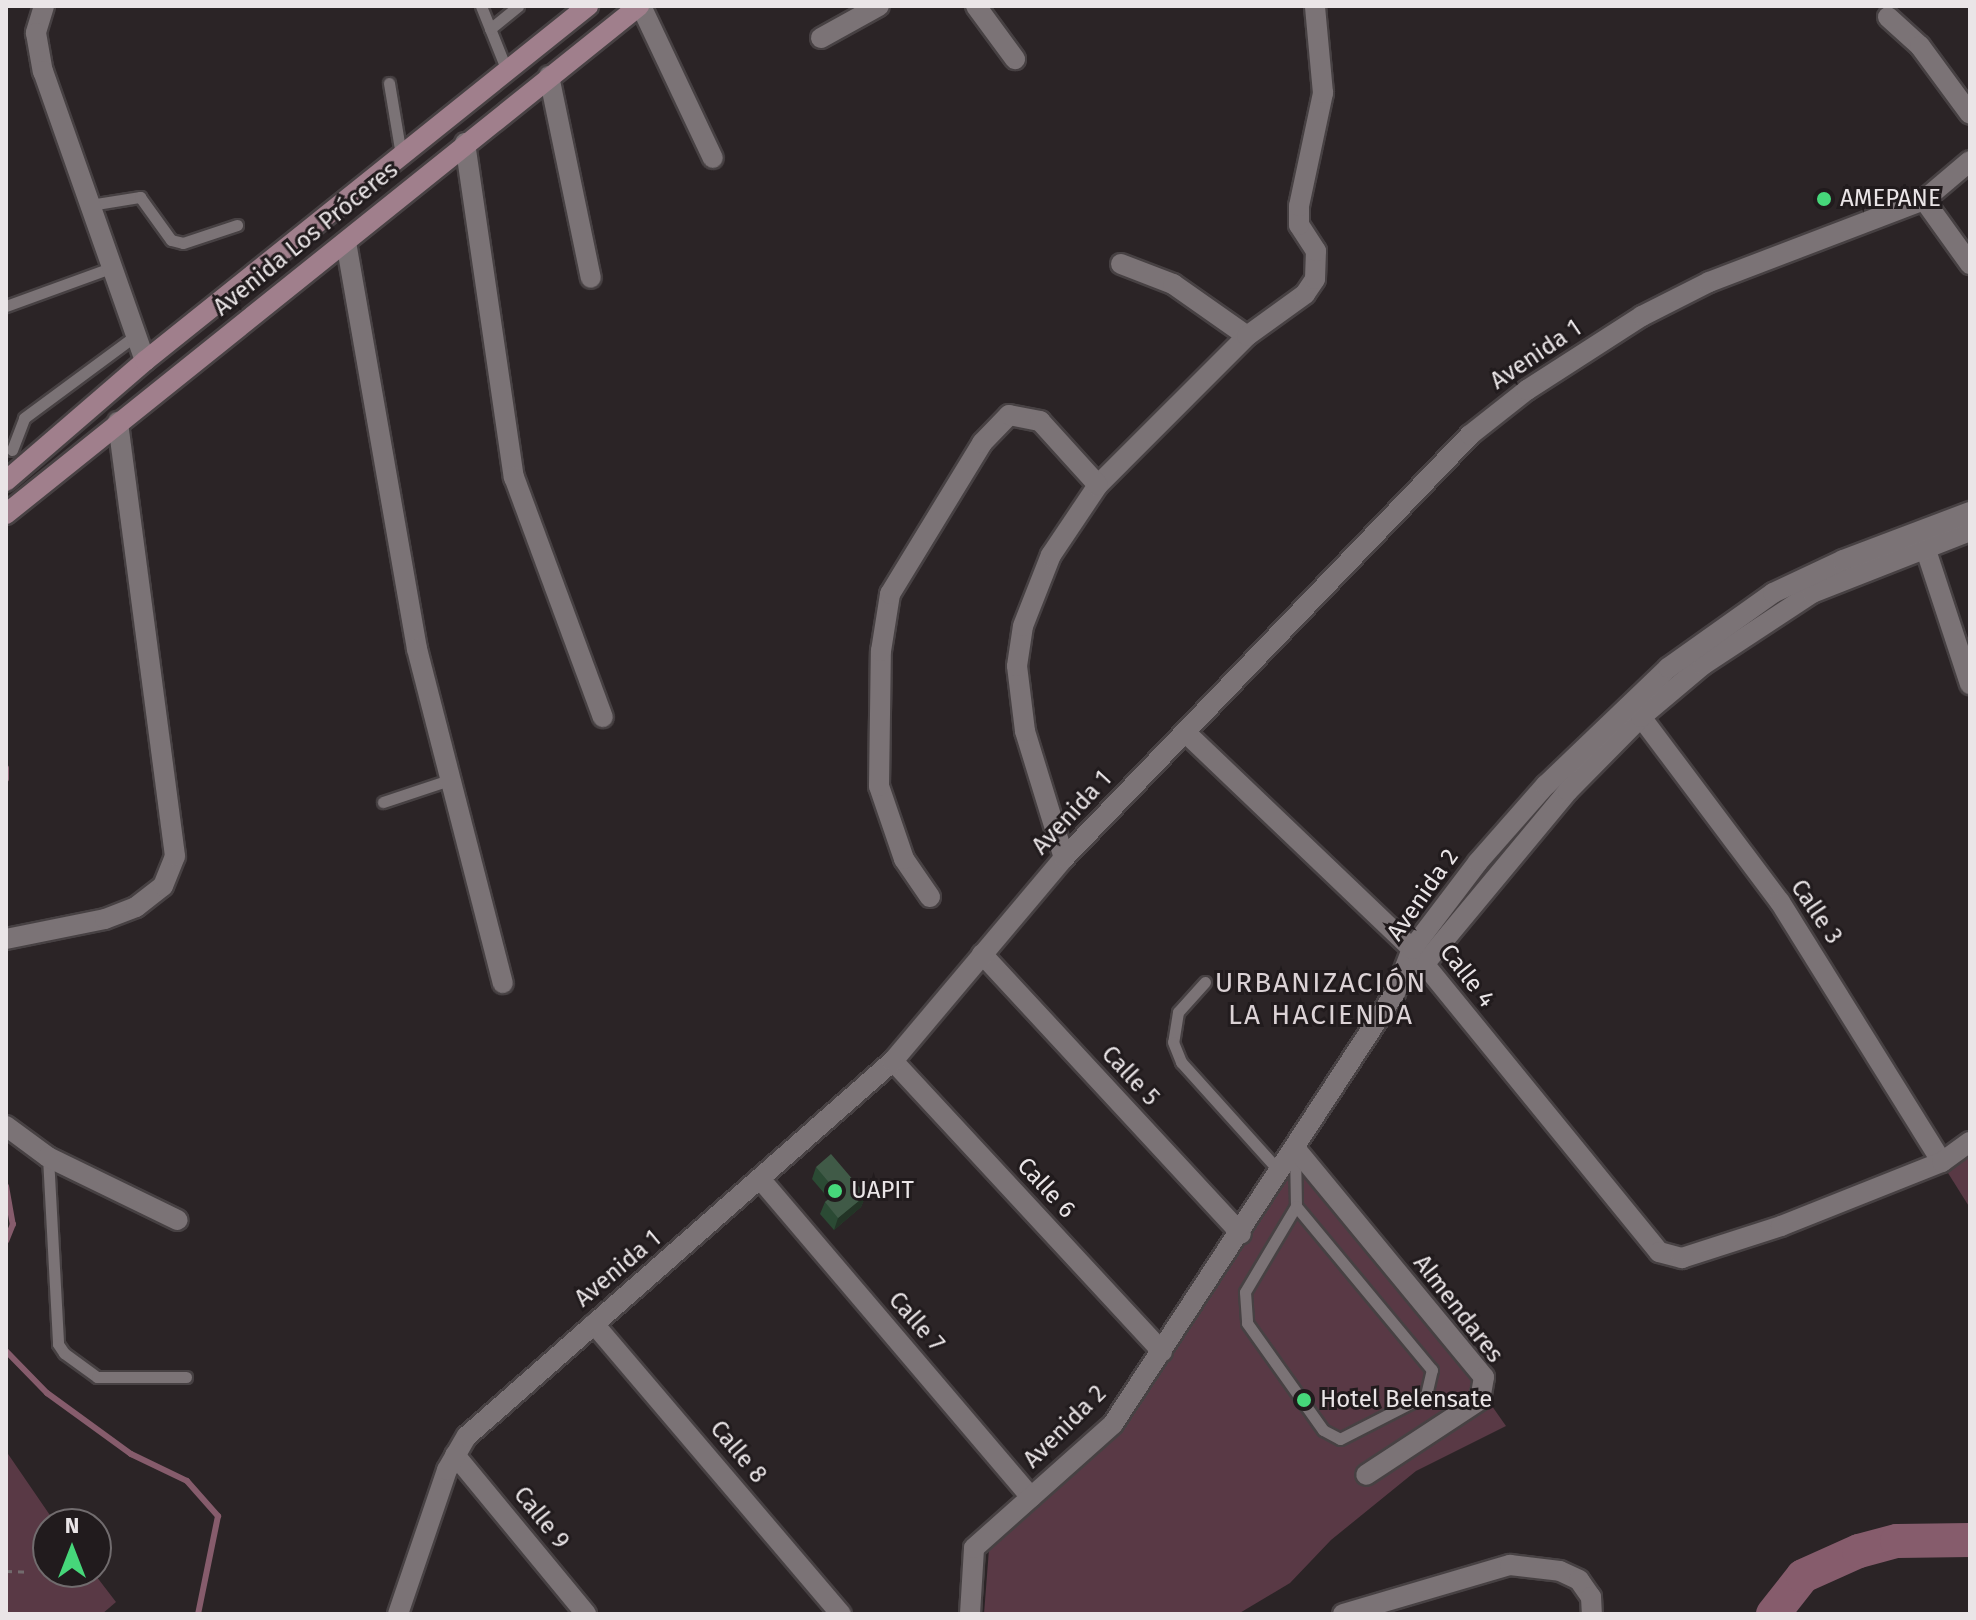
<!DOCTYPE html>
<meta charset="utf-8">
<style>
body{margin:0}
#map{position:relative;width:1976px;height:1620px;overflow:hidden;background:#2b2426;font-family:"Fira Sans",sans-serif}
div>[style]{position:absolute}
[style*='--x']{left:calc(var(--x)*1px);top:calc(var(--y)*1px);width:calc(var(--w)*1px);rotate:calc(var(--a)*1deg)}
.green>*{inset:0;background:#593945}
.stream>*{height:6px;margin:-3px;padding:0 3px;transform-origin:3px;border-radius:3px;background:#865c6c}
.river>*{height:34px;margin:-17px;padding:0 17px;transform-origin:17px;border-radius:17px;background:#865c6c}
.path>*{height:3px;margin-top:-1.5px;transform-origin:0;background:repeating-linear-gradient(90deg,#726b6d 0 6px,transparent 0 12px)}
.roads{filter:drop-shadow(2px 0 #474143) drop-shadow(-2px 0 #474143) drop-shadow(0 2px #474143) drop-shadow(0 -2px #474143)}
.lane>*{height:11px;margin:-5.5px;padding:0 5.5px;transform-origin:5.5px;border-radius:5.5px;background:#7b7376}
.street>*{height:20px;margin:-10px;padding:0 10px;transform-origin:10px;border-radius:10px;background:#7b7376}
.secondary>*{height:20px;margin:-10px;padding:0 10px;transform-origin:10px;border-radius:10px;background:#a07f8c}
.wall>*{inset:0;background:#2b4a34}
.shaded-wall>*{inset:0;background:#233426}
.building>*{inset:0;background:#405a47}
.dots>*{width:22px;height:22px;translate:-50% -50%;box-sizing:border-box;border:4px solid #211b1d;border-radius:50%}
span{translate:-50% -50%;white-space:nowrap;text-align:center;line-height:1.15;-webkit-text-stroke:6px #211b1d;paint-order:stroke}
.poi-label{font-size:24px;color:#eae5e7}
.left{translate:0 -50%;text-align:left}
.street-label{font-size:24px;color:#eae5e7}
.quarter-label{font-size:28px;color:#dbd2d5;letter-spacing:2px}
.frame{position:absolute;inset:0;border:8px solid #eae5e7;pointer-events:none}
.north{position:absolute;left:32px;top:1508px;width:80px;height:80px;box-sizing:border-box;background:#211b1d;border:2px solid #716c6e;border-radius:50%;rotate:0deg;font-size:22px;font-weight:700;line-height:32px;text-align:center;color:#eae5e7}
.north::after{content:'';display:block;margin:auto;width:28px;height:36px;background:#46d77a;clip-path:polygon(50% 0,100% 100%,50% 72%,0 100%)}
</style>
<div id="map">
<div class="green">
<i style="clip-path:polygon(1970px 1156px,1970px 1208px,1948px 1173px)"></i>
<i style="clip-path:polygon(1271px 1164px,1303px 1172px,1461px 1362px,1506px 1426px,1416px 1471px,1331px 1540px,1290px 1583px,1238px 1614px,984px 1614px,990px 1536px,1104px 1429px,1133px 1375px,1224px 1244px)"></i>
<i style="clip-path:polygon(6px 1451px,56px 1524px,48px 1524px,48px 1572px,93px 1572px,116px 1602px,102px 1614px,6px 1614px)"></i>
</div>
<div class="stream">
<i style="--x:6;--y:768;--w:11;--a:90"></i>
<i style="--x:6;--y:1186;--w:39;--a:80"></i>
<i style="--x:13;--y:1224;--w:18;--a:112"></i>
<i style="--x:6;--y:1351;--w:59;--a:45.7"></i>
<i style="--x:47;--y:1393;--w:104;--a:36"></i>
<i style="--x:131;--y:1454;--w:62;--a:25.7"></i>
<i style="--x:187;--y:1481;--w:47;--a:48.5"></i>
<i style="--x:218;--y:1516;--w:100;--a:101.5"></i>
</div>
<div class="river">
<i style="--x:1773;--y:1614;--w:48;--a:-51.7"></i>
<i style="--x:1803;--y:1576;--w:61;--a:-24.1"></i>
<i style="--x:1859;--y:1551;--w:39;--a:-15"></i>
<i style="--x:1897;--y:1541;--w:73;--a:-0.8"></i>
</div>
<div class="path">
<i style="--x:6;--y:1571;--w:23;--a:2"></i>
</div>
<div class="roads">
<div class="lane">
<i style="--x:481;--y:6;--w:70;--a:68.2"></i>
<i style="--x:490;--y:29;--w:36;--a:-39"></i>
<i style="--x:389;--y:83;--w:73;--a:80.5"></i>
<i style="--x:90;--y:205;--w:51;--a:-9.1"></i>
<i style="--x:140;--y:197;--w:53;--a:54.2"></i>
<i style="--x:171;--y:240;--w:12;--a:14"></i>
<i style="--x:183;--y:243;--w:57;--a:-18.4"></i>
<i style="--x:6;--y:306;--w:114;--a:-20"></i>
<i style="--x:12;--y:450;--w:34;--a:-69"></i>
<i style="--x:24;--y:418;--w:139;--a:-36.5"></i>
<i style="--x:383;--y:802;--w:73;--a:-18.4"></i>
<i style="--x:1205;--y:982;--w:40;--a:132"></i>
<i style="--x:1178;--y:1012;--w:30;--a:99"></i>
<i style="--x:1173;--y:1042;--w:22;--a:68"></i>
<i style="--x:1181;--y:1062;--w:148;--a:48"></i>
<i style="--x:1295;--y:1150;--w:56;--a:89"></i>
<i style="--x:1296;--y:1206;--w:100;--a:120.7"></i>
<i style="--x:1245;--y:1292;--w:31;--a:86"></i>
<i style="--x:1247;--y:1323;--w:131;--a:54.6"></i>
<i style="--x:1323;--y:1430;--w:19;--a:28"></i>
<i style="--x:1340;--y:1439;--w:97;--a:-27.1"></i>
<i style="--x:1426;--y:1395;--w:26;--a:-77"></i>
<i style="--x:1432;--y:1370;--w:213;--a:-129.7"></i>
<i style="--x:48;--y:1157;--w:187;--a:86.9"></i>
<i style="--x:58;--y:1344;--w:11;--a:56"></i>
<i style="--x:64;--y:1353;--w:41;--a:36"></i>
<i style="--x:97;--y:1377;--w:89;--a:0"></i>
</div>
<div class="street">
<i style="--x:44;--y:6;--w:28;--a:107"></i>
<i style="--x:36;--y:33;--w:39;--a:80"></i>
<i style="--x:43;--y:71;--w:307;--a:70.6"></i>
<i style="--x:641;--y:6;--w:168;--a:64.7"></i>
<i style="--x:976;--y:6;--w:66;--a:53.7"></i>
<i style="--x:1888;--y:17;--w:43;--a:42.2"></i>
<i style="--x:1920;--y:46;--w:84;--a:53.7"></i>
<i style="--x:821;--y:38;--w:66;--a:-28.9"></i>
<i style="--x:549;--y:76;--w:206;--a:78.3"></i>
<i style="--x:465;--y:143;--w:338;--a:81.7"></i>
<i style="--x:514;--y:477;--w:256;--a:69.7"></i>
<i style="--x:1924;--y:200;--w:79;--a:54.3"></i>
<i style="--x:346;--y:242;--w:413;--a:80.1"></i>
<i style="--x:417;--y:649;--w:345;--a:75.6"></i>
<i style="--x:1121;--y:264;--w:56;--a:21"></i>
<i style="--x:1173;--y:284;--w:90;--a:35.1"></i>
<i style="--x:1922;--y:538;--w:154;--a:71.8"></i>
<i style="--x:1635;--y:709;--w:241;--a:53.1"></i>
<i style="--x:1780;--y:902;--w:306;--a:58.1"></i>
<i style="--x:1185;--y:732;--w:314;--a:43.7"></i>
<i style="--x:1412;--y:949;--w:391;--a:50.8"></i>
<i style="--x:1659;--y:1252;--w:24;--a:15"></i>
<i style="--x:1682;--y:1258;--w:104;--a:-17.9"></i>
<i style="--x:1781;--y:1226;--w:173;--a:-21.7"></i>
<i style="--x:1942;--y:1162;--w:34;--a:-36"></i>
<i style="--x:1064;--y:858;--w:133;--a:-107.1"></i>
<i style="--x:1025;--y:731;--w:65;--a:-97"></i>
<i style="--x:1017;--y:666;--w:40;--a:-81.5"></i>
<i style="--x:1023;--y:626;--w:76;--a:-68.5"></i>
<i style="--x:1051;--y:555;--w:84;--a:-56.1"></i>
<i style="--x:1098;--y:485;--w:211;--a:-45"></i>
<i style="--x:1247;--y:336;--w:72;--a:-35.9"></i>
<i style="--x:1305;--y:294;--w:18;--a:-56"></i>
<i style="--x:1315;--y:279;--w:28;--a:-88"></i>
<i style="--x:1316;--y:251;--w:31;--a:-123"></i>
<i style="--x:1299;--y:225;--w:19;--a:-90"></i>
<i style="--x:1299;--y:206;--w:116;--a:-78"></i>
<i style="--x:1323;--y:93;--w:87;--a:-95.3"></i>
<i style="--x:930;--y:897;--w:46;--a:-124.4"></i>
<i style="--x:904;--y:859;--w:77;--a:-108.9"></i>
<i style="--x:879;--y:786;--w:135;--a:-89.2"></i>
<i style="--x:881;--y:651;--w:58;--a:-81"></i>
<i style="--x:890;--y:594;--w:177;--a:-58.6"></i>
<i style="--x:982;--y:443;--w:39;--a:-46"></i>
<i style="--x:1009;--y:415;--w:32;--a:11"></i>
<i style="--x:1040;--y:421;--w:86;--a:47.8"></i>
<i style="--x:6;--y:939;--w:101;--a:-11.4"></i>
<i style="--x:105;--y:919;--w:33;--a:-21"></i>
<i style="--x:136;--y:907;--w:34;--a:-38"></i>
<i style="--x:163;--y:886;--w:32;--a:-68"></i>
<i style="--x:175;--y:856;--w:438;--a:-97.5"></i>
<i style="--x:982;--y:954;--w:381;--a:47.2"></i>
<i style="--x:1416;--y:974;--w:238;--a:-50.3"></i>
<i style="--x:1568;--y:791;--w:104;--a:-45.4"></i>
<i style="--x:1641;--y:717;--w:81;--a:-40"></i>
<i style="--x:1703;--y:665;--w:131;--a:-33.4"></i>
<i style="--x:1812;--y:593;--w:170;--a:-21.4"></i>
<i style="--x:893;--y:1061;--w:396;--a:47.2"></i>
<i style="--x:6;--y:1126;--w:52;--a:36.4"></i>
<i style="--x:48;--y:1157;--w:144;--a:25.9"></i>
<i style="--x:1295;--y:1148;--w:297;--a:50.5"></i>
<i style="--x:1484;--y:1377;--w:23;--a:100"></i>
<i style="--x:1480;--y:1400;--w:136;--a:146.7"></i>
<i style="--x:762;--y:1181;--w:415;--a:49.6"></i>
<i style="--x:594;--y:1324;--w:381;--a:49.6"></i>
<i style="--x:455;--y:1455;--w:206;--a:50.5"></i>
<i style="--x:398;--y:1614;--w:152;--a:-71.2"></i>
<i style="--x:447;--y:1470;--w:39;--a:-60"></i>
<i style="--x:467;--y:1436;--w:568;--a:-41.36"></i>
<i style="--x:893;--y:1061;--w:265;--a:-49.9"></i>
<i style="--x:1064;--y:858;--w:586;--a:-46.17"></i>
<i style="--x:1470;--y:435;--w:73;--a:-38.3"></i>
<i style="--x:1527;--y:390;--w:137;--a:-32.8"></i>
<i style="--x:1642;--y:316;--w:75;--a:-26.9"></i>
<i style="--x:1709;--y:282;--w:230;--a:-20.9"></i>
<i style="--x:1924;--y:200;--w:60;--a:-40.3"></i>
<i style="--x:970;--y:1614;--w:66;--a:-86.5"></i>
<i style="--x:974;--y:1548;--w:186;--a:-41.7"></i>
<i style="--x:1113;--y:1424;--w:515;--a:-56.8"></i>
<i style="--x:1395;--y:993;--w:47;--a:-68.9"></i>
<i style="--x:1412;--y:949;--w:109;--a:-52.8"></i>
<i style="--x:1478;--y:862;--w:103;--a:-48.6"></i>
<i style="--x:1546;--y:785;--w:169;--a:-43.8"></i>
<i style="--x:1668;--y:668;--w:129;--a:-35.5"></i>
<i style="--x:1773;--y:593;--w:77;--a:-25.2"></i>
<i style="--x:1843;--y:560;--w:136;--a:-20.7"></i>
<i style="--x:1343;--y:1614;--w:174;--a:-16.4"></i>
<i style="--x:1510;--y:1565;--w:50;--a:6.8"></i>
<i style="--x:1560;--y:1571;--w:21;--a:25"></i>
<i style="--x:1579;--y:1580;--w:21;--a:55"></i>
<i style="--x:1591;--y:1597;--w:17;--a:87"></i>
</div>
<div class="secondary">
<i style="--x:6;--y:481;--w:184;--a:-40.8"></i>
<i style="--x:145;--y:361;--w:568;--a:-38.71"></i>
<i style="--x:6;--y:514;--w:812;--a:-38.75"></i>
</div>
</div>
<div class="wall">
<i style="clip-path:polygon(816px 1167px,866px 1195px,861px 1207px,834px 1230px,820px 1214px,825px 1202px,829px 1199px,812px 1179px)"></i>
</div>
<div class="shaded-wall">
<i style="clip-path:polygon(866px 1195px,861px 1207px,834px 1230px,838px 1218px)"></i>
</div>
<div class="building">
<i style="clip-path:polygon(831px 1154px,866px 1195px,838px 1218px,825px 1202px,837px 1192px,816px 1167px)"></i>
</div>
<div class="dots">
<i style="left:1824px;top:199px;background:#46d77a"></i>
<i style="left:835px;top:1191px;background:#46d77a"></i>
<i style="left:1304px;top:1400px;background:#46d77a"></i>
</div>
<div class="poi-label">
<span class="left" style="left:1840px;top:199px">AMEPANE</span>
<span class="left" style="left:851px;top:1191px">UAPIT</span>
<span class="left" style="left:1320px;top:1400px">Hotel Belensate</span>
</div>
<div class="street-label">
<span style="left:306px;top:239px;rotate:-39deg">Avenida Los Próceres</span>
<span style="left:1536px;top:355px;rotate:-34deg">Avenida 1</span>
<span style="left:1072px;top:813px;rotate:-47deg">Avenida 1</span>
<span style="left:1423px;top:895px;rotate:-55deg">Avenida 2</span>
<span style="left:1816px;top:912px;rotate:56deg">Calle 3</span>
<span style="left:1467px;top:976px;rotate:52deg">Calle 4</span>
<span style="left:1130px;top:1076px;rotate:47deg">Calle 5</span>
<span style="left:1046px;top:1188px;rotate:47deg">Calle 6</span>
<span style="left:618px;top:1269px;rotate:-40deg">Avenida 1</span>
<span style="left:1458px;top:1309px;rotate:52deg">Almendares</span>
<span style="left:916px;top:1322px;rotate:49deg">Calle 7</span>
<span style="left:1065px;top:1427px;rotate:-45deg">Avenida 2</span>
<span style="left:738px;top:1452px;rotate:50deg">Calle 8</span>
<span style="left:541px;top:1518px;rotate:51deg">Calle 9</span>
</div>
<div class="quarter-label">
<span style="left:1321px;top:999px">URBANIZACIÓN<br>LA HACIENDA</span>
</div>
<div class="frame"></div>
<div class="north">N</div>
</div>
